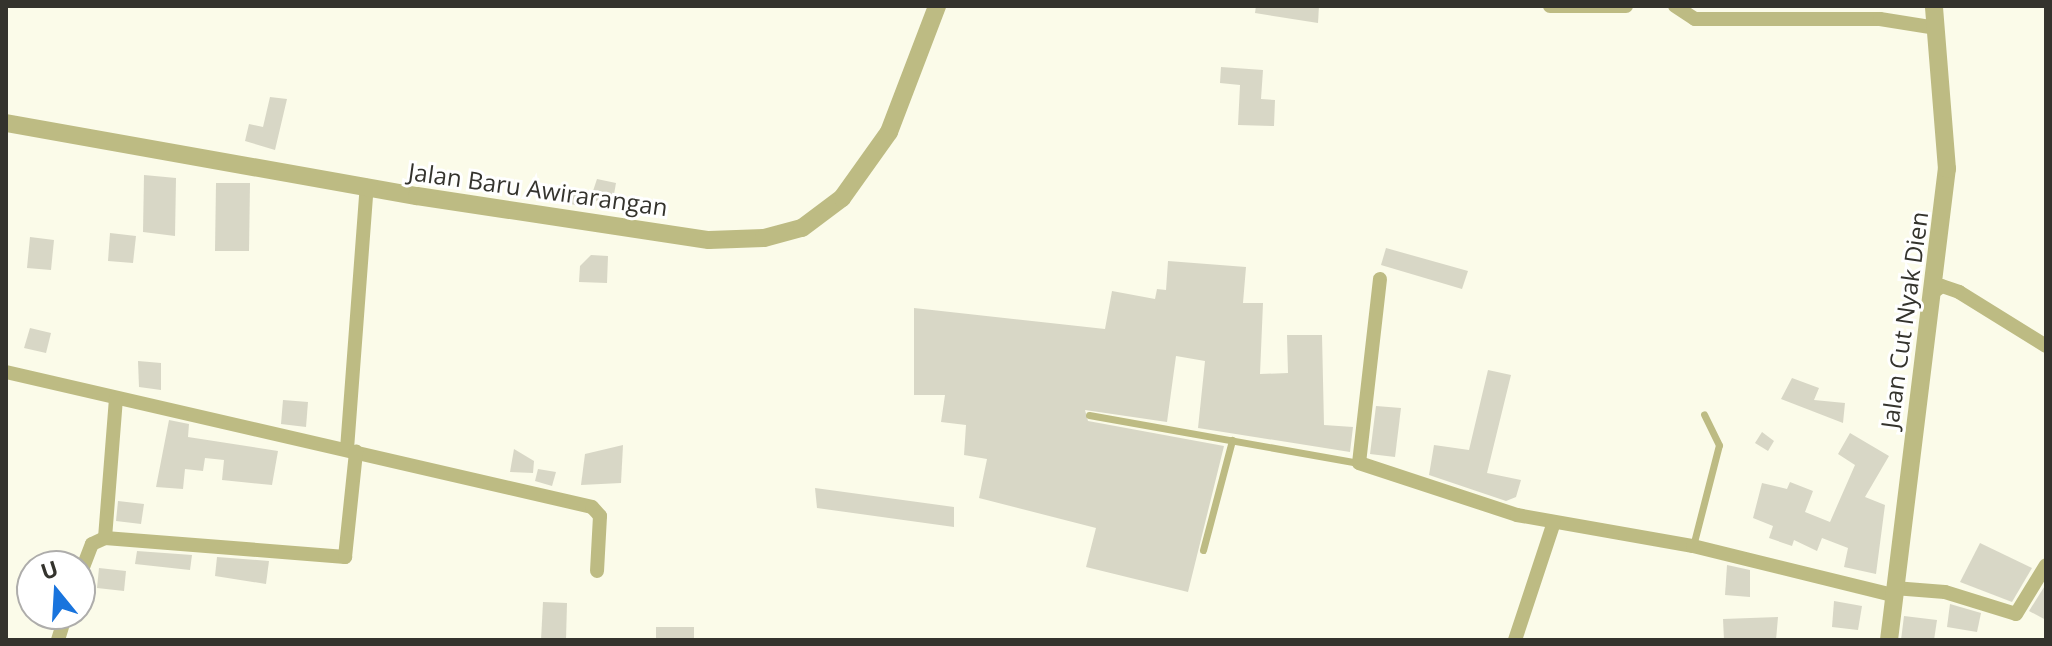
<!DOCTYPE html>
<style>
body{margin:0}
#map{position:relative;width:2052px;height:646px;overflow:hidden;background:#fbfbe9;font-family:"Open Sans",sans-serif}
div>[style]{position:absolute}
[style*='--x']{left:calc(var(--x)*1px);top:calc(var(--y)*1px);width:calc(var(--w)*1px);rotate:calc(var(--a)*1deg)}
.building>*{inset:0;background:#d8d7c6}
.service>*{height:7px;margin:-3.5px;padding:0 3.5px;transform-origin:3.5px;border-radius:3.5px;background:#bdbb83}
.minor>*{height:14px;margin:-7px;padding:0 7px;transform-origin:7px;border-radius:7px;background:#bdbb83}
.tertiary>*{height:18px;margin:-9px;padding:0 9px;transform-origin:9px;border-radius:9px;background:#bdbb83}
span{translate:-50% -50%;white-space:nowrap;text-align:center;line-height:1.15;-webkit-text-stroke:6px #fff;paint-order:stroke}
.street-label{font-size:24px;color:#34332d}
.frame{position:absolute;inset:0;border:8px solid #34332d;pointer-events:none}
.north{position:absolute;left:16px;top:550px;width:80px;height:80px;box-sizing:border-box;background:#fff;border:2px solid #aeadab;border-radius:50%;rotate:342deg;font-size:22px;font-weight:700;line-height:32px;text-align:center;color:#34332d}
.north::after{content:'';display:block;margin:auto;width:28px;height:36px;background:#1974dd;clip-path:polygon(50% 0,100% 100%,50% 72%,0 100%)}
</style>
<div id="map">
<div class="building">
<i style="clip-path:polygon(1256px 6px,1319px 6px,1318px 23px,1255px 13px)"></i>
<i style="clip-path:polygon(1221px 67px,1263px 70px,1261px 99px,1275px 100px,1274px 126px,1238px 125px,1240px 85px,1220px 83px)"></i>
<i style="clip-path:polygon(270px 97px,287px 99px,275px 150px,245px 141px,249px 124px,263px 127px)"></i>
<i style="clip-path:polygon(144px 175px,176px 178px,175px 236px,143px 232px)"></i>
<i style="clip-path:polygon(597px 179px,616px 183px,611px 211px,591px 197px)"></i>
<i style="clip-path:polygon(216px 183px,250px 183px,249px 251px,215px 251px)"></i>
<i style="clip-path:polygon(569px 187px,585px 193px,583px 207px,567px 203px)"></i>
<i style="clip-path:polygon(110px 233px,136px 236px,133px 263px,108px 261px)"></i>
<i style="clip-path:polygon(30px 237px,54px 240px,51px 270px,27px 268px)"></i>
<i style="clip-path:polygon(1386px 248px,1468px 271px,1462px 289px,1381px 265px)"></i>
<i style="clip-path:polygon(591px 255px,608px 256px,607px 283px,579px 282px,580px 266px)"></i>
<i style="clip-path:polygon(1168px 261px,1246px 267px,1243px 303px,1263px 303px,1260px 374px,1288px 373px,1287px 335px,1322px 335px,1324px 425px,1353px 427px,1350px 452px,1198px 428px,1205px 361px,1176px 356px,1167px 422px,1085px 410px,1088px 421px,1224px 446px,1188px 592px,1086px 567px,1096px 528px,979px 498px,987px 459px,964px 455px,966px 425px,941px 422px,945px 395px,914px 395px,914px 308px,1105px 329px,1112px 291px,1155px 299px,1157px 289px,1166px 290px)"></i>
<i style="clip-path:polygon(30px 328px,51px 333px,46px 353px,24px 348px)"></i>
<i style="clip-path:polygon(138px 361px,161px 363px,161px 390px,139px 387px)"></i>
<i style="clip-path:polygon(1488px 370px,1511px 375px,1487px 473px,1521px 480px,1516px 497px,1506px 501px,1429px 475px,1434px 445px,1469px 450px)"></i>
<i style="clip-path:polygon(1792px 378px,1819px 388px,1814px 400px,1845px 403px,1843px 423px,1781px 399px)"></i>
<i style="clip-path:polygon(283px 400px,308px 402px,306px 427px,281px 424px)"></i>
<i style="clip-path:polygon(1376px 406px,1401px 408px,1395px 457px,1370px 454px)"></i>
<i style="clip-path:polygon(169px 420px,189px 424px,188px 437px,278px 451px,272px 485px,222px 480px,224px 460px,205px 458px,203px 471px,185px 469px,183px 489px,156px 487px)"></i>
<i style="clip-path:polygon(1762px 432px,1774px 441px,1768px 451px,1755px 443px)"></i>
<i style="clip-path:polygon(1850px 433px,1889px 456px,1865px 497px,1885px 505px,1876px 574px,1844px 567px,1848px 548px,1822px 538px,1817px 551px,1794px 540px,1792px 546px,1769px 538px,1773px 526px,1753px 518px,1762px 483px,1787px 489px,1790px 482px,1813px 491px,1805px 512px,1830px 522px,1855px 465px,1838px 454px)"></i>
<i style="clip-path:polygon(623px 445px,621px 483px,581px 485px,585px 454px)"></i>
<i style="clip-path:polygon(514px 449px,534px 461px,533px 473px,510px 472px)"></i>
<i style="clip-path:polygon(538px 469px,556px 472px,552px 486px,535px 481px)"></i>
<i style="clip-path:polygon(815px 488px,954px 507px,954px 527px,817px 508px)"></i>
<i style="clip-path:polygon(118px 501px,144px 504px,141px 524px,116px 521px)"></i>
<i style="clip-path:polygon(1980px 543px,2032px 568px,2012px 602px,1960px 582px)"></i>
<i style="clip-path:polygon(137px 551px,192px 555px,190px 570px,135px 564px)"></i>
<i style="clip-path:polygon(217px 557px,269px 561px,266px 584px,215px 576px)"></i>
<i style="clip-path:polygon(1727px 565px,1750px 570px,1750px 597px,1725px 595px)"></i>
<i style="clip-path:polygon(99px 568px,126px 571px,124px 591px,97px 588px)"></i>
<i style="clip-path:polygon(2046px 584px,2046px 620px,2029px 611px)"></i>
<i style="clip-path:polygon(1834px 601px,1862px 606px,1858px 630px,1832px 627px)"></i>
<i style="clip-path:polygon(543px 602px,567px 603px,566px 640px,541px 640px)"></i>
<i style="clip-path:polygon(1950px 604px,1981px 613px,1977px 632px,1947px 627px)"></i>
<i style="clip-path:polygon(1904px 616px,1937px 620px,1934px 640px,1901px 640px)"></i>
<i style="clip-path:polygon(1778px 617px,1776px 640px,1724px 640px,1723px 619px)"></i>
<i style="clip-path:polygon(656px 627px,694px 627px,694px 640px,656px 640px)"></i>
</div>
<div class="service">
<i style="--x:1089;--y:415;--w:274;--a:10.1"></i>
<i style="--x:1693;--y:546;--w:104;--a:-75.6"></i>
<i style="--x:1719;--y:445;--w:34;--a:-116"></i>
<i style="--x:1203;--y:550;--w:114;--a:-75.2"></i>
</div>
<div class="minor">
<i style="--x:1550;--y:6;--w:76;--a:0"></i>
<i style="--x:1675;--y:6;--w:24;--a:33"></i>
<i style="--x:1695;--y:19;--w:185;--a:0"></i>
<i style="--x:1880;--y:19;--w:57;--a:9.1"></i>
<i style="--x:1380;--y:279;--w:185;--a:96.5"></i>
<i style="--x:1359;--y:463;--w:166;--a:18.2"></i>
<i style="--x:1517;--y:515;--w:179;--a:10"></i>
<i style="--x:1693;--y:546;--w:206;--a:13.8"></i>
<i style="--x:1932;--y:293;--w:12;--a:-35"></i>
<i style="--x:1942;--y:286;--w:18;--a:19"></i>
<i style="--x:1959;--y:292;--w:102;--a:31.8"></i>
<i style="--x:6;--y:372;--w:601;--a:12.97"></i>
<i style="--x:592;--y:507;--w:12;--a:48"></i>
<i style="--x:600;--y:516;--w:55;--a:93.1"></i>
<i style="--x:347;--y:449;--w:264;--a:-85.7"></i>
<i style="--x:105;--y:538;--w:241;--a:4.5"></i>
<i style="--x:345;--y:557;--w:106;--a:-84"></i>
<i style="--x:80;--y:575;--w:33;--a:-69"></i>
<i style="--x:92;--y:544;--w:14;--a:-25"></i>
<i style="--x:105;--y:538;--w:140;--a:-85.5"></i>
<i style="--x:1894;--y:588;--w:51;--a:4.5"></i>
<i style="--x:1945;--y:592;--w:74;--a:17.2"></i>
<i style="--x:2016;--y:614;--w:57;--a:-58.5"></i>
<i style="--x:58;--y:640;--w:27;--a:-73"></i>
<i style="--x:1515;--y:640;--w:124;--a:-71.7"></i>
</div>
<div class="tertiary">
<i style="--x:6;--y:123;--w:417;--a:10.1"></i>
<i style="--x:417;--y:196;--w:295;--a:8.6"></i>
<i style="--x:709;--y:240;--w:55;--a:-2.1"></i>
<i style="--x:764;--y:238;--w:39;--a:-15"></i>
<i style="--x:802;--y:228;--w:50;--a:-36.9"></i>
<i style="--x:842;--y:198;--w:81;--a:-54.5"></i>
<i style="--x:889;--y:132;--w:135;--a:-69.1"></i>
<i style="--x:1889;--y:640;--w:475;--a:-83"></i>
<i style="--x:1947;--y:169;--w:164;--a:-94.6"></i>
</div>
<div class="street-label">
<span style="left:538px;top:189px;rotate:8deg">Jalan Baru Awirarangan</span>
<span style="left:1904px;top:320px;rotate:-82deg">Jalan Cut Nyak Dien</span>
</div>
<div class="frame"></div>
<div class="north">U</div>
</div>
